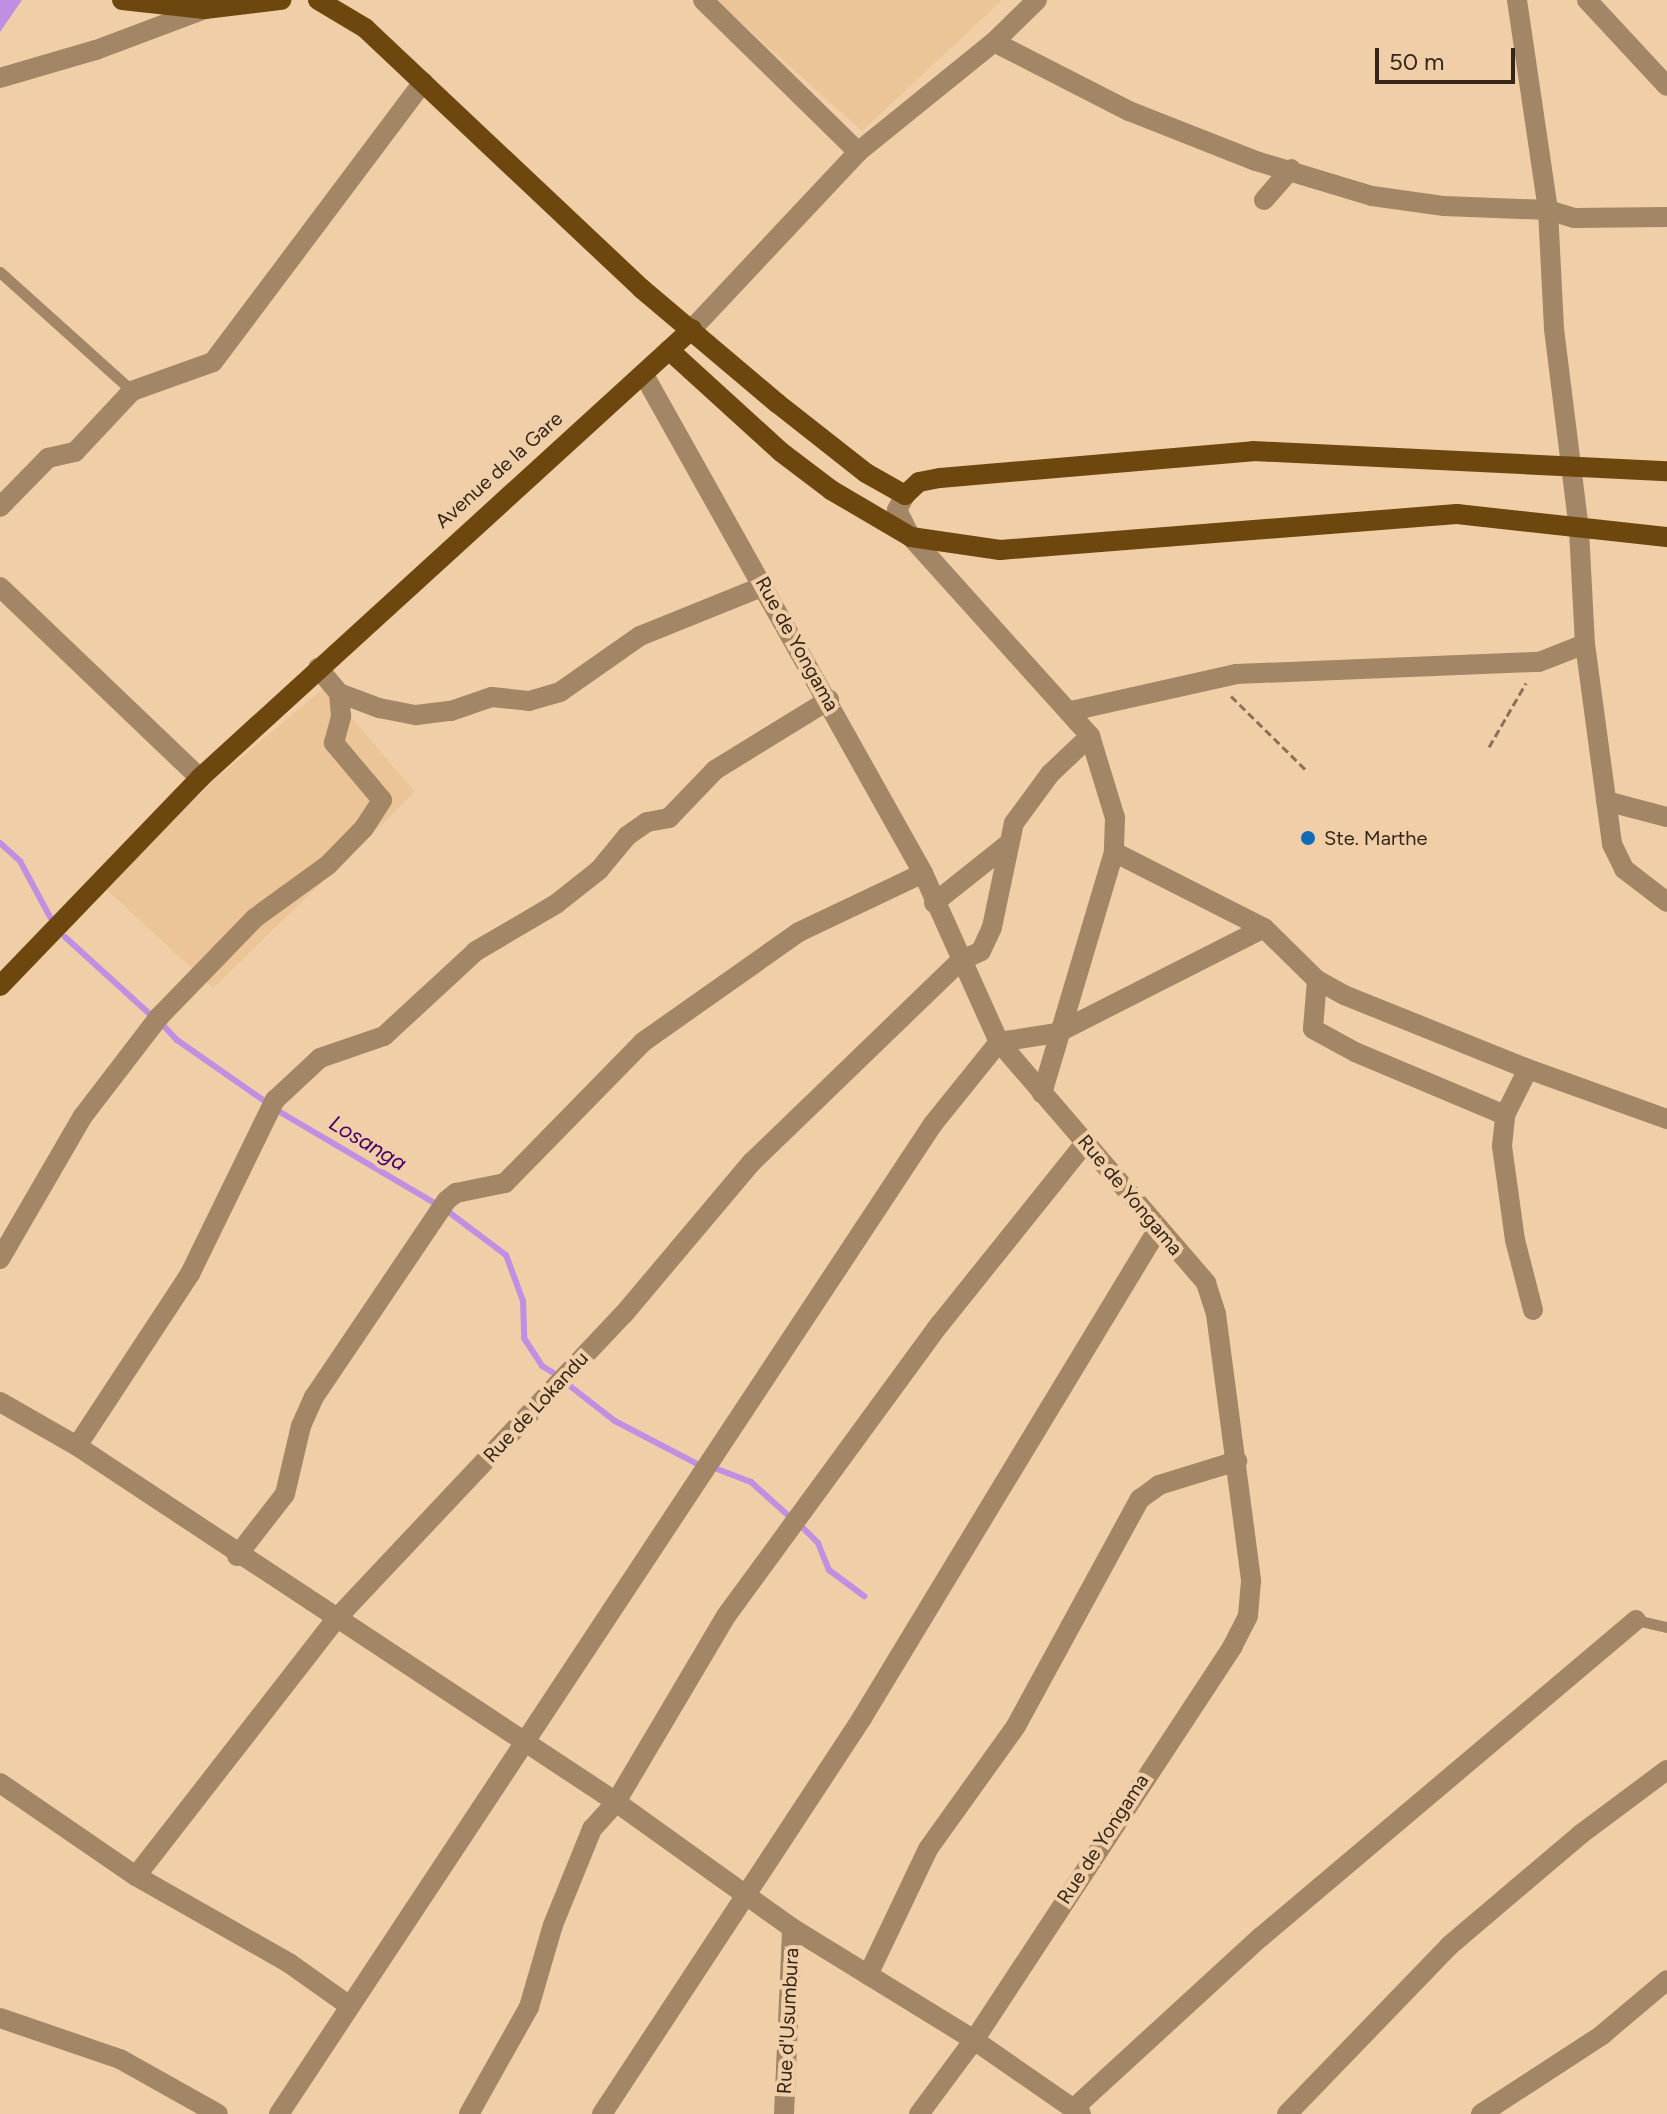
<!DOCTYPE html>
<style>
body{margin:0}
#map{position:relative;width:1667px;height:2114px;overflow:hidden;background:#f0cea7;font-family:Figtree,sans-serif}
div>[style]{position:absolute}
[style*='--x']{left:calc(var(--x)*1px);top:calc(var(--y)*1px);width:calc(var(--w)*1px);rotate:calc(var(--a)*1deg)}
.built>*{inset:0;background:#ebc497}
.water>*{inset:0;background:#c08fe2}
.stream>*{height:6px;margin:-3px;padding:0 3px;transform-origin:3px;border-radius:3px;background:#c08fe2}
.path>*{height:3px;margin-top:-1.5px;transform-origin:0;background:repeating-linear-gradient(90deg,#897258 0 8px,transparent 0 12px)}
.service>*{height:11px;margin:-5.5px;padding:0 5.5px;transform-origin:5.5px;border-radius:5.5px;background:#a28666}
.minor>*{height:20px;margin:-10px;padding:0 10px;transform-origin:10px;border-radius:10px;background:#a28666}
.primary>*{height:20px;margin:-10px;padding:0 10px;transform-origin:10px;border-radius:10px;background:#6e470e}
.dots>*{width:22px;height:22px;translate:-50% -50%;box-sizing:border-box;border:4px solid #f0cea7;border-radius:50%}
span{translate:-50% -50%;white-space:nowrap;text-align:center;line-height:1.15;-webkit-text-stroke:8px #f0cea7;paint-order:stroke}
.street-label{font-size:20px;color:#342718}
.poi-label{font-size:20px;color:#342718}
.left{translate:0 -50%;text-align:left}
.water-label{font-size:22px;color:#490069;font-style:italic}
.scale{position:absolute;left:1375px;top:48px;width:140px;height:36px;box-sizing:border-box;border:4px solid #342718;border-top:0;padding-left:10px;font-size:24px;line-height:28px;white-space:nowrap;color:#342718;-webkit-text-stroke:6px #f0cea7;paint-order:stroke}
</style>
<div id="map">
<div class="built">
<i style="clip-path:polygon(716px 0,1002px 0,862px 131px)"></i>
<i style="clip-path:polygon(325px 687px,415px 792px,213px 988px,106px 889px,210px 784px)"></i>
</div>
<div class="water">
<i style="clip-path:polygon(0 0,22px 0,0 32px)"></i>
</div>
<div class="stream">
<i style="--x:0;--y:843;--w:27;--a:42"></i>
<i style="--x:20;--y:861;--w:64;--a:61.8"></i>
<i style="--x:65;--y:937;--w:119;--a:42.3"></i>
<i style="--x:162;--y:1024;--w:22;--a:47"></i>
<i style="--x:177;--y:1040;--w:108;--a:34.9"></i>
<i style="--x:280;--y:1112;--w:183;--a:30.5"></i>
<i style="--x:450;--y:1213;--w:70;--a:36.9"></i>
<i style="--x:506;--y:1255;--w:49;--a:69.7"></i>
<i style="--x:523;--y:1301;--w:37;--a:88"></i>
<i style="--x:524;--y:1338;--w:33;--a:57"></i>
<i style="--x:542;--y:1366;--w:21;--a:31"></i>
<i style="--x:570;--y:1386;--w:57;--a:37.9"></i>
<i style="--x:615;--y:1421;--w:97;--a:27.6"></i>
<i style="--x:717;--y:1469;--w:36;--a:21"></i>
<i style="--x:751;--y:1482;--w:54;--a:42"></i>
<i style="--x:801;--y:1526;--w:24;--a:45"></i>
<i style="--x:818;--y:1543;--w:29;--a:68"></i>
<i style="--x:829;--y:1570;--w:44;--a:36.6"></i>
</div>
<div class="path">
<i style="--x:1231;--y:696;--w:108;--a:44.6"></i>
<i style="--x:1489;--y:747;--w:74;--a:-60"></i>
</div>
<div class="service">
<i style="--x:0;--y:272;--w:178;--a:42"></i>
<i style="--x:1636;--y:1620;--w:32;--a:13"></i>
</div>
<div class="minor">
<i style="--x:703;--y:0;--w:217;--a:44.4"></i>
<i style="--x:1517;--y:0;--w:212;--a:81.6"></i>
<i style="--x:1548;--y:210;--w:119;--a:87.1"></i>
<i style="--x:1554;--y:329;--w:203;--a:82.9"></i>
<i style="--x:1579;--y:530;--w:114;--a:87"></i>
<i style="--x:1585;--y:644;--w:202;--a:82.3"></i>
<i style="--x:1612;--y:844;--w:28;--a:64"></i>
<i style="--x:1624;--y:869;--w:54;--a:37.5"></i>
<i style="--x:1587;--y:0;--w:117;--a:47.1"></i>
<i style="--x:994;--y:42;--w:152;--a:27.1"></i>
<i style="--x:1129;--y:111;--w:136;--a:21.5"></i>
<i style="--x:1256;--y:161;--w:121;--a:16.8"></i>
<i style="--x:1372;--y:196;--w:73;--a:7.9"></i>
<i style="--x:1444;--y:206;--w:104;--a:2.2"></i>
<i style="--x:1548;--y:210;--w:27;--a:17"></i>
<i style="--x:1574;--y:218;--w:93;--a:-0.6"></i>
<i style="--x:0;--y:78;--w:100;--a:-16.3"></i>
<i style="--x:96;--y:50;--w:116;--a:-20.6"></i>
<i style="--x:1264;--y:200;--w:41;--a:-48.9"></i>
<i style="--x:692;--y:329;--w:243;--a:-46.8"></i>
<i style="--x:858;--y:152;--w:175;--a:-39"></i>
<i style="--x:994;--y:42;--w:60;--a:-44.3"></i>
<i style="--x:644;--y:375;--w:571;--a:60.74"></i>
<i style="--x:923;--y:873;--w:185;--a:65.8"></i>
<i style="--x:999;--y:1042;--w:318;--a:49.3"></i>
<i style="--x:1206;--y:1283;--w:33;--a:72"></i>
<i style="--x:1216;--y:1314;--w:269;--a:82.5"></i>
<i style="--x:1251;--y:1581;--w:35;--a:95"></i>
<i style="--x:1248;--y:1616;--w:34;--a:117"></i>
<i style="--x:1233;--y:1646;--w:472;--a:123.3"></i>
<i style="--x:974;--y:2040;--w:92;--a:126.6"></i>
<i style="--x:905;--y:495;--w:17;--a:118"></i>
<i style="--x:897;--y:510;--w:30;--a:63"></i>
<i style="--x:911;--y:537;--w:268;--a:48"></i>
<i style="--x:1090;--y:736;--w:86;--a:73"></i>
<i style="--x:1115;--y:818;--w:34;--a:92"></i>
<i style="--x:1114;--y:852;--w:252;--a:106.6"></i>
<i style="--x:0;--y:507;--w:69;--a:-45.6"></i>
<i style="--x:48;--y:458;--w:28;--a:-13"></i>
<i style="--x:75;--y:452;--w:83;--a:-46.9"></i>
<i style="--x:132;--y:391;--w:86;--a:-19.7"></i>
<i style="--x:213;--y:362;--w:350;--a:-53.1"></i>
<i style="--x:0;--y:587;--w:277;--a:43.7"></i>
<i style="--x:318;--y:668;--w:33;--a:50"></i>
<i style="--x:339;--y:693;--w:43;--a:20.6"></i>
<i style="--x:379;--y:708;--w:38;--a:11"></i>
<i style="--x:416;--y:715;--w:35;--a:-7"></i>
<i style="--x:451;--y:711;--w:43;--a:-18.9"></i>
<i style="--x:492;--y:697;--w:37;--a:6"></i>
<i style="--x:529;--y:701;--w:32;--a:-16"></i>
<i style="--x:560;--y:692;--w:98;--a:-35"></i>
<i style="--x:640;--y:636;--w:134;--a:-22"></i>
<i style="--x:1071;--y:711;--w:169;--a:-12.6"></i>
<i style="--x:1236;--y:674;--w:303;--a:-2.3"></i>
<i style="--x:1539;--y:662;--w:49;--a:-21.4"></i>
<i style="--x:1606;--y:801;--w:63;--a:14.7"></i>
<i style="--x:1114;--y:852;--w:168;--a:26.9"></i>
<i style="--x:1264;--y:928;--w:74;--a:44.5"></i>
<i style="--x:1317;--y:980;--w:31;--a:29"></i>
<i style="--x:1344;--y:995;--w:198;--a:21.9"></i>
<i style="--x:934;--y:903;--w:93;--a:-38.5"></i>
<i style="--x:1317;--y:980;--w:49;--a:94.7"></i>
<i style="--x:1313;--y:1029;--w:48;--a:28.7"></i>
<i style="--x:1355;--y:1052;--w:163;--a:22.8"></i>
<i style="--x:0;--y:1259;--w:165;--a:-59.9"></i>
<i style="--x:83;--y:1116;--w:125;--a:-52.5"></i>
<i style="--x:159;--y:1017;--w:138;--a:-45.9"></i>
<i style="--x:255;--y:918;--w:90;--a:-36"></i>
<i style="--x:328;--y:865;--w:52;--a:-45.8"></i>
<i style="--x:364;--y:828;--w:33;--a:-57"></i>
<i style="--x:382;--y:800;--w:75;--a:-130.1"></i>
<i style="--x:334;--y:743;--w:28;--a:-75"></i>
<i style="--x:341;--y:716;--w:23;--a:-95"></i>
<i style="--x:1533;--y:1310;--w:72;--a:-104.4"></i>
<i style="--x:1515;--y:1240;--w:95;--a:-97.9"></i>
<i style="--x:1502;--y:1146;--w:31;--a:-84"></i>
<i style="--x:1505;--y:1115;--w:51;--a:-63.4"></i>
<i style="--x:1528;--y:1069;--w:148;--a:19.8"></i>
<i style="--x:0;--y:1402;--w:89;--a:29.7"></i>
<i style="--x:77;--y:1446;--w:646;--a:33.44"></i>
<i style="--x:616;--y:1802;--w:216;--a:35.6"></i>
<i style="--x:792;--y:1928;--w:214;--a:31.6"></i>
<i style="--x:974;--y:2040;--w:130;--a:34.7"></i>
<i style="--x:77;--y:1446;--w:206;--a:-56.7"></i>
<i style="--x:190;--y:1274;--w:194;--a:-64"></i>
<i style="--x:275;--y:1100;--w:62;--a:-43"></i>
<i style="--x:320;--y:1058;--w:68;--a:-19"></i>
<i style="--x:384;--y:1036;--w:125;--a:-42.7"></i>
<i style="--x:476;--y:951;--w:93;--a:-30.4"></i>
<i style="--x:556;--y:904;--w:55;--a:-38.3"></i>
<i style="--x:599;--y:870;--w:44;--a:-50.5"></i>
<i style="--x:627;--y:836;--w:24;--a:-35"></i>
<i style="--x:647;--y:822;--w:22;--a:-10"></i>
<i style="--x:669;--y:818;--w:66;--a:-46.2"></i>
<i style="--x:715;--y:770;--w:134;--a:-31.6"></i>
<i style="--x:237;--y:1556;--w:78;--a:-52.3"></i>
<i style="--x:285;--y:1494;--w:70;--a:-76.8"></i>
<i style="--x:301;--y:1426;--w:32;--a:-66"></i>
<i style="--x:314;--y:1397;--w:236;--a:-56"></i>
<i style="--x:446;--y:1201;--w:13;--a:-39"></i>
<i style="--x:456;--y:1193;--w:50;--a:-11.5"></i>
<i style="--x:505;--y:1183;--w:197;--a:-45.6"></i>
<i style="--x:643;--y:1042;--w:191;--a:-35.2"></i>
<i style="--x:799;--y:932;--w:137;--a:-25.4"></i>
<i style="--x:0;--y:1783;--w:165;--a:34.4"></i>
<i style="--x:136;--y:1876;--w:176;--a:29.6"></i>
<i style="--x:289;--y:1963;--w:72;--a:35.4"></i>
<i style="--x:136;--y:1876;--w:327;--a:-52.1"></i>
<i style="--x:337;--y:1618;--w:417;--a:-46.7"></i>
<i style="--x:623;--y:1315;--w:200;--a:-49.9"></i>
<i style="--x:752;--y:1162;--w:289;--a:-44"></i>
<i style="--x:960;--y:961;--w:23;--a:-25"></i>
<i style="--x:981;--y:951;--w:26;--a:-65"></i>
<i style="--x:992;--y:927;--w:106;--a:-78.1"></i>
<i style="--x:1014;--y:823;--w:61;--a:-53.7"></i>
<i style="--x:1050;--y:774;--w:55;--a:-43.5"></i>
<i style="--x:868;--y:1975;--w:140;--a:-64.5"></i>
<i style="--x:928;--y:1849;--w:151;--a:-54.4"></i>
<i style="--x:1016;--y:1726;--w:259;--a:-61.4"></i>
<i style="--x:1140;--y:1499;--w:24;--a:-36"></i>
<i style="--x:1159;--y:1485;--w:82;--a:-17.1"></i>
<i style="--x:0;--y:2018;--w:127;--a:18.9"></i>
<i style="--x:120;--y:2059;--w:112;--a:29.3"></i>
<i style="--x:1073;--y:2109;--w:255;--a:-42.5"></i>
<i style="--x:1261;--y:1937;--w:491;--a:-40.2"></i>
<i style="--x:279;--y:2114;--w:1187;--a:-56.55"></i>
<i style="--x:933;--y:1124;--w:105;--a:-51.2"></i>
<i style="--x:999;--y:1042;--w:59;--a:-8.8"></i>
<i style="--x:1057;--y:1033;--w:232;--a:-26.9"></i>
<i style="--x:469;--y:2114;--w:123;--a:-60.7"></i>
<i style="--x:529;--y:2007;--w:85;--a:-73.7"></i>
<i style="--x:553;--y:1925;--w:104;--a:-67.9"></i>
<i style="--x:592;--y:1829;--w:36;--a:-48"></i>
<i style="--x:616;--y:1802;--w:216;--a:-59.4"></i>
<i style="--x:726;--y:1616;--w:362;--a:-53.8"></i>
<i style="--x:940;--y:1324;--w:233;--a:-51.3"></i>
<i style="--x:602;--y:2114;--w:474;--a:-56.7"></i>
<i style="--x:862;--y:1718;--w:572;--a:-58.81"></i>
<i style="--x:784;--y:2114;--w:186;--a:-87.5"></i>
<i style="--x:1287;--y:2114;--w:233;--a:-46"></i>
<i style="--x:1449;--y:1946;--w:173;--a:-40.3"></i>
<i style="--x:1581;--y:1834;--w:107;--a:-36.7"></i>
<i style="--x:1481;--y:2114;--w:145;--a:-33.1"></i>
<i style="--x:1602;--y:2035;--w:85;--a:-40.2"></i>
</div>
<div class="primary">
<i style="--x:122;--y:0;--w:83;--a:6.2"></i>
<i style="--x:205;--y:9;--w:77;--a:-6.8"></i>
<i style="--x:318;--y:0;--w:55;--a:30.8"></i>
<i style="--x:365;--y:28;--w:381;--a:43.3"></i>
<i style="--x:642;--y:289;--w:177;--a:40.2"></i>
<i style="--x:777;--y:403;--w:113;--a:38.2"></i>
<i style="--x:866;--y:473;--w:45;--a:29.4"></i>
<i style="--x:905;--y:495;--w:19;--a:-43"></i>
<i style="--x:919;--y:482;--w:21;--a:-11"></i>
<i style="--x:940;--y:478;--w:314;--a:-4.9"></i>
<i style="--x:1253;--y:451;--w:414;--a:2.8"></i>
<i style="--x:669;--y:350;--w:151;--a:42.3"></i>
<i style="--x:781;--y:452;--w:63;--a:37.2"></i>
<i style="--x:831;--y:490;--w:93;--a:30.4"></i>
<i style="--x:911;--y:537;--w:90;--a:8.3"></i>
<i style="--x:1000;--y:550;--w:458;--a:-4.5"></i>
<i style="--x:1457;--y:514;--w:211;--a:6.3"></i>
<i style="--x:0;--y:986;--w:289;--a:-46.1"></i>
<i style="--x:200;--y:778;--w:666;--a:-42.38"></i>
</div>
<div class="dots">
<i style="left:1308px;top:838px;background:#0e6bb8"></i>
</div>
<div class="street-label">
<span style="left:499px;top:470px;rotate:-42deg">Avenue de la Gare</span>
<span style="left:797px;top:644px;rotate:61deg">Rue de Yongama</span>
<span style="left:1130px;top:1195px;rotate:50deg">Rue de Yongama</span>
<span style="left:536px;top:1407px;rotate:-47deg">Rue de Lokandu</span>
<span style="left:1103px;top:1839px;rotate:-57deg">Rue de Yongama</span>
<span style="left:788px;top:2021px;rotate:-87deg">Rue d'Usumbura</span>
</div>
<div class="poi-label">
<span class="left" style="left:1324px;top:838px">Ste. Marthe</span>
</div>
<div class="water-label">
<span style="left:368px;top:1143px;rotate:31deg">Losanga</span>
</div>
<div class="scale">50 m</div>
</div>
